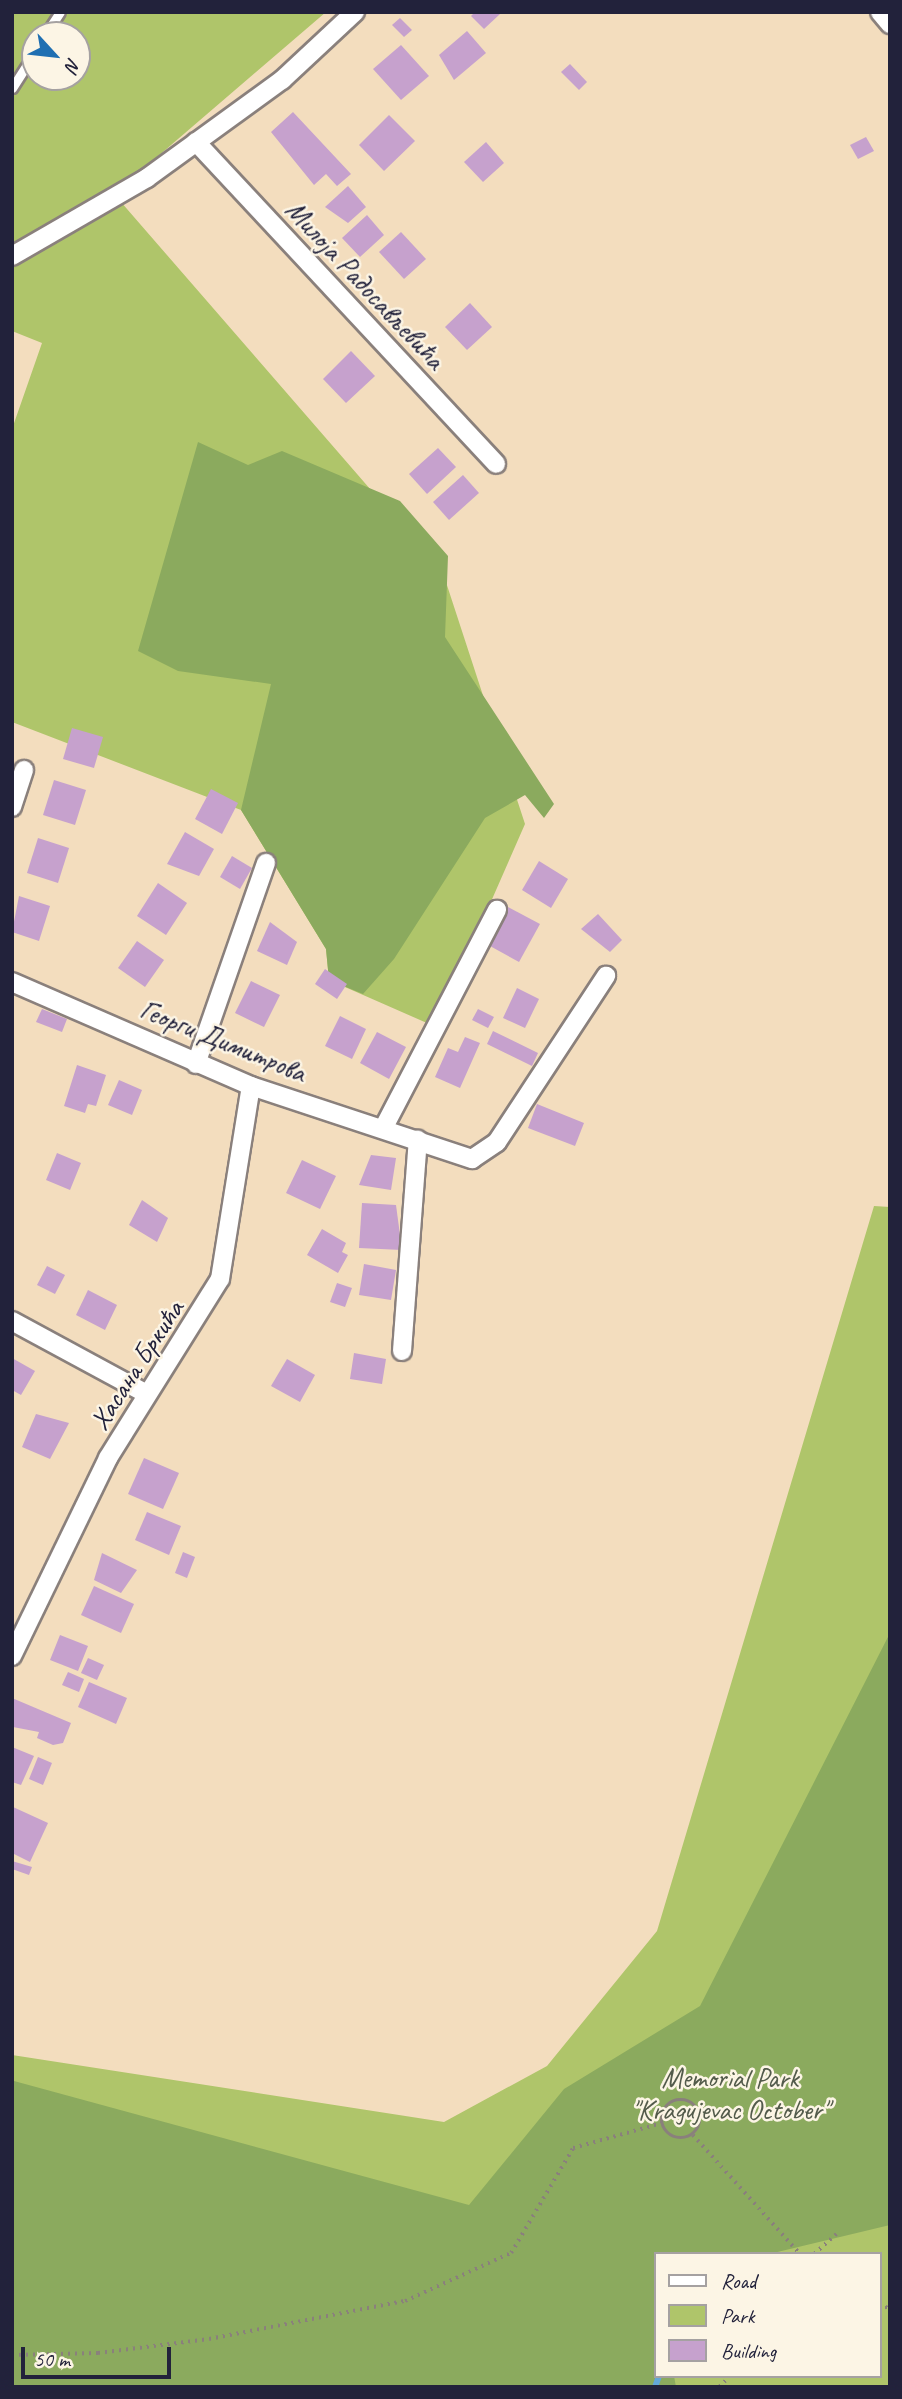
<!DOCTYPE html>
<meta charset="utf-8">
<style>
body{margin:0}
#map{position:relative;width:902px;height:2399px;overflow:hidden;background:#f3ddbe;font-family:Caveat,sans-serif}
div>[style]{position:absolute}
[style*='--x']{left:calc(var(--x)*1px);top:calc(var(--y)*1px);width:calc(var(--w)*1px);rotate:calc(var(--a)*1deg)}
.green>*{inset:0;background:#afc56a}
.forest>*{inset:0;background:#8baa5e}
.stream>*{height:6px;margin:-3px;padding:0 3px;transform-origin:3px;border-radius:3px;background:#63a7d8}
.building>*{inset:0;background:#c6a1cd}
.path>*{height:3.5px;margin-top:-1.75px;transform-origin:0;background:repeating-linear-gradient(90deg,#8a807c 0 2px,transparent 0 7px)}
.path>.ring{margin:-1.75px;padding:0;box-sizing:content-box;background:none;border:3.5px solid #8a807c;border-radius:50%}
.roads{filter:drop-shadow(2px 0 #8a807c) drop-shadow(-2px 0 #8a807c) drop-shadow(0 2px #8a807c) drop-shadow(0 -2px #8a807c)}
.service>*{height:9px;margin:-4.5px;padding:0 4.5px;transform-origin:4.5px;border-radius:4.5px;background:#fff}
.minor>*{height:18px;margin:-9px;padding:0 9px;transform-origin:9px;border-radius:9px;background:#fff}
span{translate:-50% -50%;white-space:nowrap;text-align:center;line-height:1.15;-webkit-text-stroke:5px #fcf5e5;paint-order:stroke}
.street-label{font-size:28px;color:#22223b}
.park-label{font-size:28px;color:#535b4b}
.frame{position:absolute;inset:0;border:14px solid #22223b;pointer-events:none}
.legend{position:absolute;left:654px;top:2252px;width:228px;height:126px;box-sizing:border-box;background:#fcf5e5;border:2px solid #a5a1a1;margin:0;padding:9px 12px;list-style:none;font-size:21px;color:#22223b}
.legend li{display:flex;align-items:center;gap:14px;height:35px}
.legend b{width:35px;border:2px solid #a5a1a1}
.north{position:absolute;left:21px;top:21px;width:70px;height:70px;box-sizing:border-box;background:#fcf5e5;border:2px solid #a5a1a1;border-radius:50%;rotate:117deg;font-size:19px;font-weight:700;line-height:28px;text-align:center;color:#22223b}
.north::after{content:'';display:block;margin:auto;width:24px;height:32px;background:#1f6fb2;clip-path:polygon(50% 0,100% 100%,50% 72%,0 100%)}
.scale{position:absolute;left:21px;top:2347px;width:150px;height:32px;box-sizing:border-box;border:4px solid #22223b;border-top:0;padding-left:9px;font-size:21px;line-height:24px;white-space:nowrap;color:#22223b;-webkit-text-stroke:5px #fcf5e5;paint-order:stroke}
</style>
<div id="map">
<div class="green">
<i style="clip-path:polygon(evenodd,12px 12px,326px 12px,114px 194px,443px 573px,525px 824px,436px 1027px,329px 980px,326px 949px,241px 810px,12px 722px,12px 429px,42px 343px,12px 331px,12px 12px,35px 35px,77px 35px,77px 77px,35px 77px,35px 35px)"></i>
<i style="clip-path:polygon(evenodd,874px 1206px,890px 1207px,890px 2387px,12px 2387px,12px 2055px,444px 2122px,547px 2066px,657px 1931px,874px 1206px,655px 2254px,879px 2254px,879px 2376px,655px 2376px,655px 2254px)"></i>
</div>
<div class="forest">
<i style="clip-path:polygon(198px 442px,248px 465px,282px 451px,400px 501px,448px 556px,445px 637px,554px 804px,544px 818px,525px 795px,485px 818px,394px 959px,363px 994px,329px 980px,326px 949px,241px 810px,271px 684px,178px 671px,138px 651px)"></i>
<i style="clip-path:polygon(890px 1633px,890px 2225px,769px 2254px,655px 2254px,655px 2376px,674px 2376px,676px 2387px,12px 2387px,14px 2081px,469px 2205px,564px 2089px,700px 2006px)"></i>
</div>
<div class="stream">
<i style="--x:655;--y:2387;--w:12;--a:-70"></i>
</div>
<div class="building">
<i style="clip-path:polygon(475px 12px,499px 12px,500px 14px,484px 29px,471px 16px)"></i>
<i style="clip-path:polygon(400px 18px,412px 30px,404px 37px,392px 25px)"></i>
<i style="clip-path:polygon(467px 31px,486px 53px,454px 80px,439px 55px)"></i>
<i style="clip-path:polygon(401px 45px,429px 76px,401px 100px,373px 69px)"></i>
<i style="clip-path:polygon(570px 64px,587px 82px,579px 90px,561px 72px)"></i>
<i style="clip-path:polygon(293px 112px,351px 174px,337px 186px,326px 174px,314px 185px,271px 132px)"></i>
<i style="clip-path:polygon(389px 115px,415px 141px,384px 171px,359px 145px)"></i>
<i style="clip-path:polygon(866px 137px,874px 151px,858px 159px,850px 145px)"></i>
<i style="clip-path:polygon(486px 142px,504px 163px,483px 182px,464px 162px)"></i>
<i style="clip-path:polygon(348px 186px,366px 207px,348px 223px,325px 207px)"></i>
<i style="clip-path:polygon(367px 215px,384px 235px,360px 257px,342px 238px)"></i>
<i style="clip-path:polygon(401px 232px,426px 259px,404px 279px,379px 252px)"></i>
<i style="clip-path:polygon(470px 303px,492px 327px,467px 350px,445px 327px)"></i>
<i style="clip-path:polygon(351px 351px,375px 376px,346px 403px,323px 379px)"></i>
<i style="clip-path:polygon(438px 448px,456px 467px,427px 494px,409px 474px)"></i>
<i style="clip-path:polygon(463px 475px,479px 493px,449px 520px,433px 502px)"></i>
<i style="clip-path:polygon(72px 728px,103px 737px,94px 768px,63px 759px)"></i>
<i style="clip-path:polygon(54px 780px,86px 790px,75px 825px,43px 815px)"></i>
<i style="clip-path:polygon(211px 789px,238px 803px,222px 834px,195px 819px)"></i>
<i style="clip-path:polygon(185px 832px,214px 849px,199px 876px,167px 864px)"></i>
<i style="clip-path:polygon(38px 838px,69px 848px,58px 883px,27px 873px)"></i>
<i style="clip-path:polygon(232px 856px,252px 868px,240px 889px,220px 877px)"></i>
<i style="clip-path:polygon(539px 861px,568px 879px,551px 908px,522px 890px)"></i>
<i style="clip-path:polygon(158px 883px,187px 903px,166px 935px,137px 916px)"></i>
<i style="clip-path:polygon(19px 896px,50px 906px,39px 941px,12px 932px)"></i>
<i style="clip-path:polygon(506px 906px,540px 924px,519px 962px,490px 946px)"></i>
<i style="clip-path:polygon(598px 914px,622px 940px,610px 952px,581px 929px)"></i>
<i style="clip-path:polygon(270px 922px,297px 942px,287px 965px,257px 951px)"></i>
<i style="clip-path:polygon(137px 941px,164px 960px,145px 987px,118px 968px)"></i>
<i style="clip-path:polygon(325px 969px,347px 984px,337px 999px,315px 984px)"></i>
<i style="clip-path:polygon(251px 981px,280px 995px,264px 1027px,235px 1013px)"></i>
<i style="clip-path:polygon(517px 988px,539px 999px,525px 1028px,503px 1018px)"></i>
<i style="clip-path:polygon(42px 1009px,67px 1019px,62px 1032px,36px 1022px)"></i>
<i style="clip-path:polygon(478px 1009px,494px 1017px,488px 1028px,472px 1020px)"></i>
<i style="clip-path:polygon(340px 1016px,366px 1029px,352px 1059px,325px 1046px)"></i>
<i style="clip-path:polygon(493px 1031px,538px 1053px,532px 1066px,487px 1044px)"></i>
<i style="clip-path:polygon(377px 1032px,406px 1047px,389px 1079px,360px 1063px)"></i>
<i style="clip-path:polygon(465px 1037px,480px 1043px,460px 1088px,435px 1077px,448px 1048px,458px 1052px)"></i>
<i style="clip-path:polygon(77px 1065px,106px 1075px,96px 1106px,88px 1104px,85px 1113px,64px 1106px)"></i>
<i style="clip-path:polygon(119px 1080px,142px 1090px,132px 1115px,108px 1105px)"></i>
<i style="clip-path:polygon(537px 1104px,584px 1123px,575px 1146px,528px 1128px)"></i>
<i style="clip-path:polygon(57px 1153px,81px 1163px,70px 1190px,46px 1180px)"></i>
<i style="clip-path:polygon(371px 1155px,396px 1158px,391px 1190px,359px 1185px)"></i>
<i style="clip-path:polygon(302px 1160px,336px 1176px,320px 1209px,286px 1193px)"></i>
<i style="clip-path:polygon(142px 1200px,168px 1218px,157px 1242px,129px 1225px)"></i>
<i style="clip-path:polygon(362px 1203px,396px 1205px,402px 1250px,359px 1248px)"></i>
<i style="clip-path:polygon(322px 1229px,346px 1243px,342px 1252px,348px 1255px,338px 1273px,307px 1255px)"></i>
<i style="clip-path:polygon(364px 1264px,396px 1270px,391px 1300px,359px 1295px)"></i>
<i style="clip-path:polygon(47px 1266px,65px 1275px,55px 1294px,37px 1285px)"></i>
<i style="clip-path:polygon(337px 1283px,352px 1288px,345px 1307px,330px 1302px)"></i>
<i style="clip-path:polygon(88px 1290px,117px 1305px,105px 1330px,76px 1315px)"></i>
<i style="clip-path:polygon(354px 1353px,386px 1359px,382px 1384px,350px 1379px)"></i>
<i style="clip-path:polygon(12px 1358px,35px 1371px,21px 1395px,12px 1390px)"></i>
<i style="clip-path:polygon(287px 1359px,315px 1375px,300px 1402px,271px 1386px)"></i>
<i style="clip-path:polygon(36px 1414px,69px 1423px,50px 1459px,22px 1447px)"></i>
<i style="clip-path:polygon(144px 1458px,179px 1473px,163px 1509px,128px 1494px)"></i>
<i style="clip-path:polygon(147px 1512px,181px 1526px,169px 1555px,135px 1540px)"></i>
<i style="clip-path:polygon(183px 1552px,195px 1557px,187px 1578px,175px 1573px)"></i>
<i style="clip-path:polygon(102px 1553px,137px 1570px,121px 1593px,94px 1580px)"></i>
<i style="clip-path:polygon(94px 1586px,134px 1604px,121px 1633px,81px 1615px)"></i>
<i style="clip-path:polygon(60px 1635px,88px 1646px,78px 1671px,50px 1660px)"></i>
<i style="clip-path:polygon(88px 1658px,104px 1665px,97px 1680px,81px 1673px)"></i>
<i style="clip-path:polygon(68px 1672px,84px 1679px,79px 1692px,62px 1685px)"></i>
<i style="clip-path:polygon(89px 1682px,127px 1698px,116px 1724px,78px 1707px)"></i>
<i style="clip-path:polygon(12px 1698px,71px 1723px,63px 1743px,53px 1745px,37px 1738px,39px 1732px,13px 1727px)"></i>
<i style="clip-path:polygon(12px 1747px,34px 1756px,21px 1785px,12px 1782px)"></i>
<i style="clip-path:polygon(38px 1757px,52px 1763px,43px 1785px,29px 1779px)"></i>
<i style="clip-path:polygon(13px 1807px,48px 1823px,30px 1862px,12px 1853px)"></i>
<i style="clip-path:polygon(12px 1861px,32px 1867px,29px 1875px,12px 1869px)"></i>
</div>
<div class="path">
<i class="ring" style="left:662px;top:2100px;width:34.5px;height:34.5px"></i>
<i style="--x:693;--y:2135;--w:160;--a:48"></i>
<i style="--x:814;--y:2254;--w:30;--a:-42"></i>
<i style="--x:879;--y:2304;--w:12;--a:24"></i>
<i style="--x:12;--y:2355;--w:86;--a:-1.3"></i>
<i style="--x:98;--y:2353;--w:112;--a:-7.2"></i>
<i style="--x:209;--y:2339;--w:200;--a:-11"></i>
<i style="--x:405;--y:2301;--w:116;--a:-24.4"></i>
<i style="--x:511;--y:2253;--w:122;--a:-59.4"></i>
<i style="--x:573;--y:2148;--w:92;--a:-15.7"></i>
<i style="--x:719;--y:2387;--w:16;--a:-45"></i>
</div>
<div class="roads">
<div class="service">
<i style="--x:45;--y:35;--w:27;--a:-57"></i>
<i style="--x:12;--y:88;--w:43;--a:-57.4"></i>
</div>
<div class="minor">
<i style="--x:880;--y:12;--w:16;--a:50"></i>
<i style="--x:196;--y:142;--w:440;--a:47"></i>
<i style="--x:12;--y:256;--w:156;--a:-30"></i>
<i style="--x:147;--y:178;--w:167;--a:-36"></i>
<i style="--x:282;--y:80;--w:100;--a:-43"></i>
<i style="--x:12;--y:807;--w:39;--a:-72"></i>
<i style="--x:12;--y:982;--w:261;--a:23.5"></i>
<i style="--x:251;--y:1086;--w:233;--a:18.3"></i>
<i style="--x:472;--y:1159;--w:30;--a:-34"></i>
<i style="--x:497;--y:1142;--w:199;--a:-56.7"></i>
<i style="--x:196;--y:1064;--w:213;--a:-70.8"></i>
<i style="--x:384;--y:1127;--w:245;--a:-62.5"></i>
<i style="--x:12;--y:1321;--w:153;--a:28.4"></i>
<i style="--x:402;--y:1351;--w:212;--a:-85.7"></i>
<i style="--x:12;--y:1656;--w:220;--a:-64.1"></i>
<i style="--x:108;--y:1458;--w:211;--a:-58"></i>
<i style="--x:220;--y:1279;--w:195;--a:-80.9"></i>
</div>
</div>
<div class="street-label">
<span style="left:365px;top:285px;rotate:47deg">Милоја Радосављевића</span>
<span style="left:223px;top:1041px;rotate:22deg">Георги Димитрова</span>
<span style="left:137px;top:1365px;rotate:-57deg">Хасана Бркића</span>
</div>
<div class="park-label">
<span style="left:730px;top:2094px">Memorial Park<br>"Kragujevac October"</span>
</div>
<div class="frame"></div>
<ul class="legend">
<li><b style="height:9px;background:#fff"></b>Road</li>
<li><b style="height:19px;background:#afc56a"></b>Park</li>
<li><b style="height:19px;background:#c6a1cd"></b>Building</li>
</ul>
<div class="north">N</div>
<div class="scale">50 m</div>
</div>
